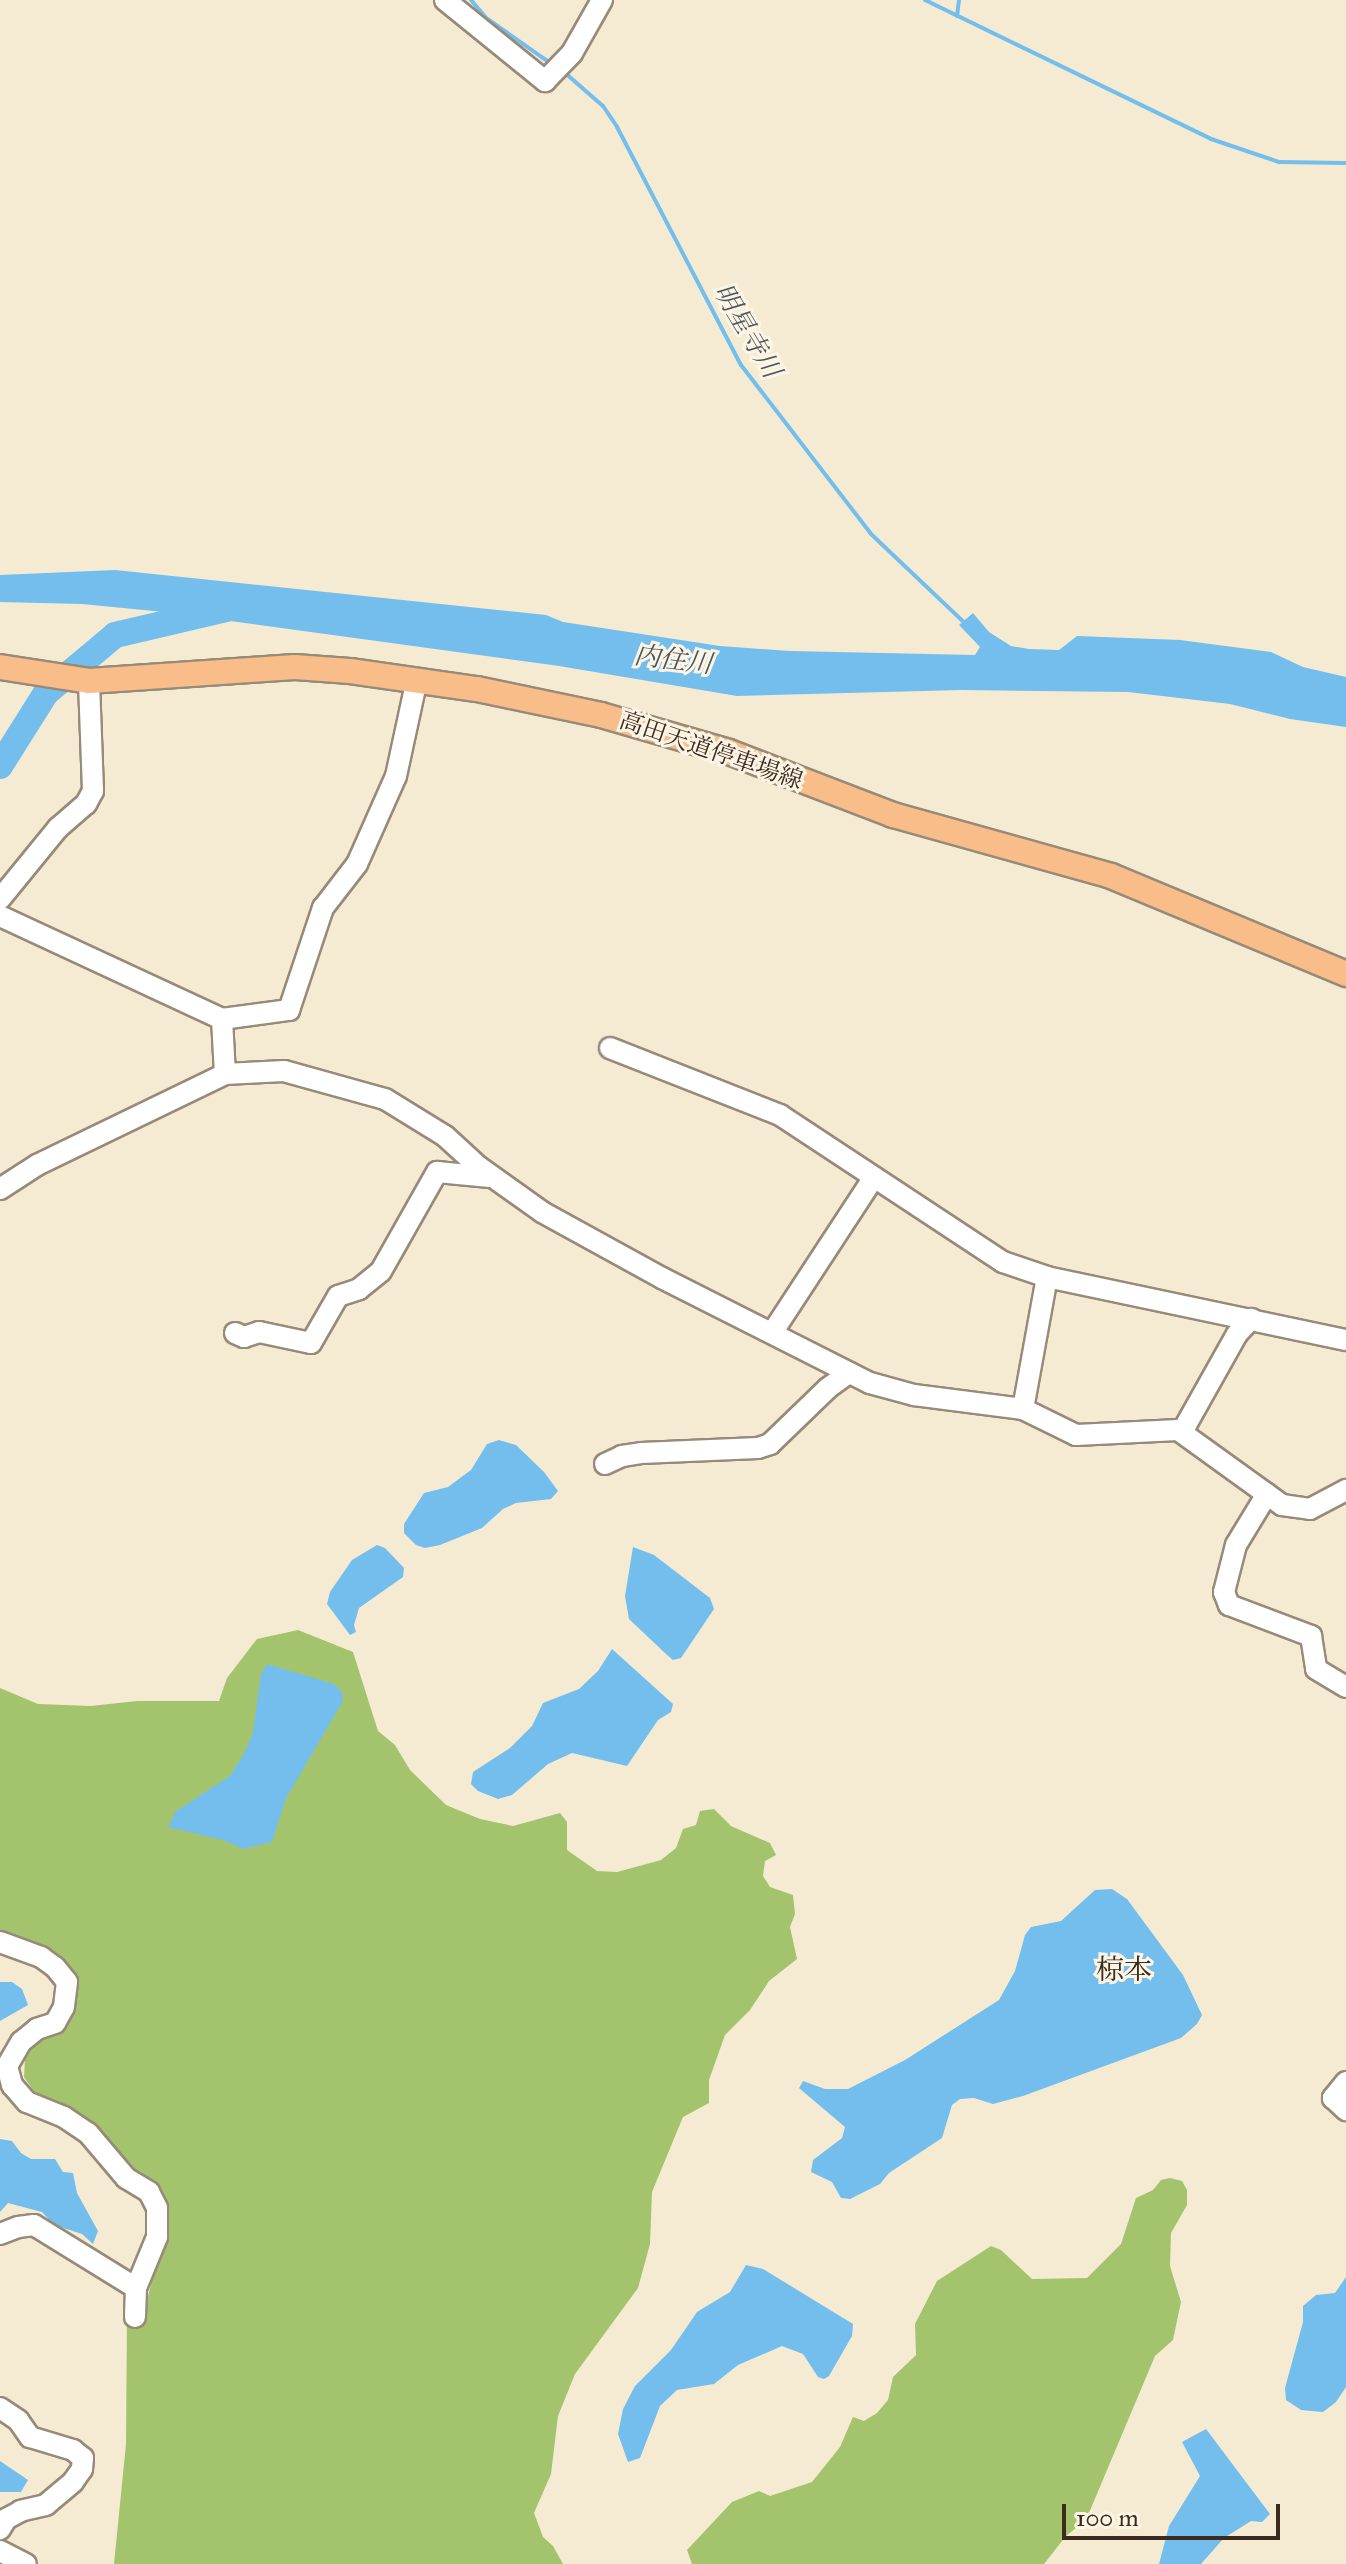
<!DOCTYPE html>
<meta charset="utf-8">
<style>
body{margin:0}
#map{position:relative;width:1346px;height:2564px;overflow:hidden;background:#f5ebd3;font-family:"IM FELL Great Primer","Noto Serif JP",serif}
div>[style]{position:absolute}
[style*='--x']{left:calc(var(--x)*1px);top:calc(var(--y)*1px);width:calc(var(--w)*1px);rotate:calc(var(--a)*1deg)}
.green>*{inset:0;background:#a3c46d}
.water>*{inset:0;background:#73beec}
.stream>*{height:4px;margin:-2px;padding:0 2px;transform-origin:2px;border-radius:2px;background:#73beec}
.river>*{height:26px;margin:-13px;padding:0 13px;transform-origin:13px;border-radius:13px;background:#73beec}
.roads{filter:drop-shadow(2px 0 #988a78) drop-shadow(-2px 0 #988a78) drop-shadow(0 2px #988a78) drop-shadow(0 -2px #988a78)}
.minor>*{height:20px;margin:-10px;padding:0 10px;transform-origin:10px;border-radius:10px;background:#fff}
.major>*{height:24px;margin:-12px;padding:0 12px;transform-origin:12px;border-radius:12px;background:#f8bd88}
span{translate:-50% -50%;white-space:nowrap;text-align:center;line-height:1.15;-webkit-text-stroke:6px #fcf5e5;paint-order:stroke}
.street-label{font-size:24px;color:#3b2a1e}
.water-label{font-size:26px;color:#4c565c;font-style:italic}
.quarter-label{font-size:28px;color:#3b2a1e}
.scale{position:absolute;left:1062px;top:2504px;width:218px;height:36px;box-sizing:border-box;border:4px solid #3b2a1e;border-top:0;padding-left:10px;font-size:24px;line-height:28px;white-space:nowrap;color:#3b2a1e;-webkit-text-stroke:6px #fcf5e5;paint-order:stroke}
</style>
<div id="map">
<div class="green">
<i style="clip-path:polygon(298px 1630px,353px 1652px,378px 1731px,395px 1745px,410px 1770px,446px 1805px,480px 1819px,513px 1826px,560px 1813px,567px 1822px,567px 1850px,597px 1871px,617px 1872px,661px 1860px,676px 1848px,683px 1829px,696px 1825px,700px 1811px,714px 1809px,731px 1826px,770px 1843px,776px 1855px,765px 1861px,763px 1876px,770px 1887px,793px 1895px,795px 1914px,790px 1927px,797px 1959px,769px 1981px,750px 2010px,725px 2035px,709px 2080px,709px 2103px,683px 2117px,652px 2192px,650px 2244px,638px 2288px,575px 2374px,558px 2416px,551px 2474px,534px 2513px,543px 2537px,553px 2546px,563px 2564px,114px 2564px,126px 2444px,127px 2317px,142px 2318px,163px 2241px,161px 2198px,151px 2181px,124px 2165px,33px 2090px,24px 2077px,25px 2060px,34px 2045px,62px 2027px,75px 2004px,75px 1981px,0 1935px,0 1688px,38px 1704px,91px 1706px,137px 1701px,219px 1701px,227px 1678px,257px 1639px)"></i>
<i style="clip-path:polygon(1170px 2178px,1182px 2181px,1187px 2190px,1187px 2205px,1171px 2233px,1170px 2266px,1181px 2302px,1173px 2340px,1155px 2356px,1086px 2520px,1066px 2536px,1044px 2564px,692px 2564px,687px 2550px,732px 2502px,759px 2491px,770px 2496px,812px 2482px,840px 2447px,853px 2417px,864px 2421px,877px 2413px,888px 2400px,893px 2377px,916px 2355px,915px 2324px,937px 2281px,991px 2246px,1001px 2250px,1032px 2279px,1087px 2278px,1121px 2244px,1136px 2198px,1153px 2190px,1161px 2180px)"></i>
</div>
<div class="water">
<i style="clip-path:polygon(115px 570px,546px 615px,563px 622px,720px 646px,790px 651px,975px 655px,980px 647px,959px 625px,973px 613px,989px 632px,1011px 646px,1029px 649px,1059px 650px,1077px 636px,1180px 640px,1271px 652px,1303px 667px,1346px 677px,1346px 727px,1290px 719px,1230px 704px,1128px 692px,961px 690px,737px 696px,559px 666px,164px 612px,82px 604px,0 602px,0 575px)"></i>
<i style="clip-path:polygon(499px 1440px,516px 1445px,544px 1472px,558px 1491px,551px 1499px,516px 1503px,503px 1509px,482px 1528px,440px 1545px,425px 1548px,416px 1545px,404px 1533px,404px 1524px,424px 1493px,448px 1487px,471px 1470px,487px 1444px)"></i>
<i style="clip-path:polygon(377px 1545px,385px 1548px,404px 1568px,403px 1577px,359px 1608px,354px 1625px,356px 1632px,350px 1635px,327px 1604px,330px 1592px,352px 1560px)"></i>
<i style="clip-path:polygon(633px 1547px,654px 1555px,710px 1598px,714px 1609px,681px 1658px,673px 1660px,666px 1654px,629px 1619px,625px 1596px)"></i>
<i style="clip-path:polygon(612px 1649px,673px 1704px,671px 1712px,658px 1720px,627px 1766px,572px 1753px,548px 1764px,512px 1795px,498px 1799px,478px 1791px,471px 1784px,473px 1772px,510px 1748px,532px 1726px,543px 1703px,579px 1689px,598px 1671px)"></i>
<i style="clip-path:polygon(267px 1664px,334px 1684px,342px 1692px,343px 1701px,286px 1798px,272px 1842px,243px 1849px,223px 1840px,168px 1827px,176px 1811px,230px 1776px,245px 1752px,253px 1732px,261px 1674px)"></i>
<i style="clip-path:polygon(1112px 1889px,1127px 1899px,1183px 1975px,1202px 2015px,1197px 2024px,1181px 2038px,1023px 2096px,993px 2104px,974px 2098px,960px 2099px,952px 2105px,942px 2138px,889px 2173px,880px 2184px,850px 2199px,841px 2198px,832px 2182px,811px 2172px,813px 2160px,842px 2138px,845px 2127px,799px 2088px,803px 2081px,825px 2089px,848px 2089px,905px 2060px,999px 2000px,1015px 1971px,1025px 1935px,1031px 1927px,1061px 1921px,1095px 1890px)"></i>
<i style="clip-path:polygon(0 1982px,12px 1982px,22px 1989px,28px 2005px,0 2021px)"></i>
<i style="clip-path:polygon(0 2139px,12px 2141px,21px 2153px,31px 2159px,55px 2159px,63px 2172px,73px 2173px,77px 2193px,98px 2231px,93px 2244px,82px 2234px,54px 2225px,42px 2212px,8px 2203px,0 2212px)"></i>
<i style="clip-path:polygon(746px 2265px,763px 2269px,853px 2324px,852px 2336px,829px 2376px,824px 2379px,818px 2377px,803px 2354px,782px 2346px,738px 2365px,714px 2384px,677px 2390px,660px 2406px,640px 2458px,628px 2462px,618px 2434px,623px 2409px,635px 2386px,671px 2350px,697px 2312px,730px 2292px)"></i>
<i style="clip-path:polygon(1346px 2277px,1346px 2387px,1336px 2402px,1323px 2412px,1301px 2410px,1286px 2400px,1285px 2388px,1303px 2322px,1303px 2306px,1316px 2295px,1335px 2293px)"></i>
<i style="clip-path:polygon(1206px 2429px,1270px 2514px,1262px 2522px,1251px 2521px,1224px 2538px,1201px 2564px,1159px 2564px,1169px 2526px,1200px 2476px,1182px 2442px)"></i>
<i style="clip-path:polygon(0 2461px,28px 2480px,21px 2492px,0 2492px)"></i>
</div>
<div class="stream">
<i style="--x:471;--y:0;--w:23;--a:50"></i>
<i style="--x:486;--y:18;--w:82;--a:35"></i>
<i style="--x:925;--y:0;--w:318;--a:25.9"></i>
<i style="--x:1211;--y:139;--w:72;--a:18.7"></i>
<i style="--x:1279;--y:162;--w:67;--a:0.9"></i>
<i style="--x:957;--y:16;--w:16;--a:-83"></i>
<i style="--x:564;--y:72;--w:52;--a:41.1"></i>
<i style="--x:603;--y:106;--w:25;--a:56"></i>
<i style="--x:617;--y:127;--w:268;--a:62.5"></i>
<i style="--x:741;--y:365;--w:213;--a:52.4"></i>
<i style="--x:871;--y:534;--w:132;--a:43.5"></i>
</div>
<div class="river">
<i style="--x:0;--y:766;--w:86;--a:-57.8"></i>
<i style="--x:46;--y:693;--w:90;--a:-40"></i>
<i style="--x:115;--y:635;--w:115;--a:-13.1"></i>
</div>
<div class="roads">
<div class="minor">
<i style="--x:445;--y:0;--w:129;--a:39"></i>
<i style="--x:545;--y:81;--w:39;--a:-46"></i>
<i style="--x:572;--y:53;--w:61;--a:-60.5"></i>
<i style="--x:0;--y:899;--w:92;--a:-50.8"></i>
<i style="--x:58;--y:828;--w:37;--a:-41"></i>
<i style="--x:86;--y:804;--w:15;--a:-62"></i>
<i style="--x:93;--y:791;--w:110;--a:-92.1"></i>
<i style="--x:0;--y:916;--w:245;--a:24.9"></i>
<i style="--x:222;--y:1019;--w:68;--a:-7.7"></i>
<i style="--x:289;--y:1010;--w:108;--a:-71.6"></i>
<i style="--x:323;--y:908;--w:56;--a:-52.3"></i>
<i style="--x:357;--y:864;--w:96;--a:-66.1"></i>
<i style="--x:396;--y:776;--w:99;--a:-77.8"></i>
<i style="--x:222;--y:1019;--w:55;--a:86.9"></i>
<i style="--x:610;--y:1048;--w:183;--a:21.5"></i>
<i style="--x:780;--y:1115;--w:267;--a:33.4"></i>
<i style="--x:1003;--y:1262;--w:46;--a:18.8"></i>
<i style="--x:1047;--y:1277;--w:306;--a:11.9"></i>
<i style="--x:0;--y:1189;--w:44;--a:-33"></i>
<i style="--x:37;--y:1165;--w:209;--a:-25.8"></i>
<i style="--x:225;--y:1074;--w:59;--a:-2.9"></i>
<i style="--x:284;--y:1071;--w:105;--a:15.5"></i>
<i style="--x:385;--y:1099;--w:70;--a:31.7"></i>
<i style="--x:445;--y:1136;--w:46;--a:42.4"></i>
<i style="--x:479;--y:1167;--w:77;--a:35.5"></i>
<i style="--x:542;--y:1212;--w:137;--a:28.8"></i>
<i style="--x:662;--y:1278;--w:233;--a:26.8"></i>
<i style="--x:870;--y:1383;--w:46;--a:15.3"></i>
<i style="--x:914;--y:1395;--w:110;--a:7.3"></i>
<i style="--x:1023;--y:1409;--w:59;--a:26.1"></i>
<i style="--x:1076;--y:1435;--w:102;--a:-2.8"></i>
<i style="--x:1178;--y:1430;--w:128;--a:35.8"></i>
<i style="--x:1282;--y:1505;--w:28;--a:8"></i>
<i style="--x:1310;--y:1509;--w:41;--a:-27.8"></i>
<i style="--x:235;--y:1333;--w:10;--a:24"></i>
<i style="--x:244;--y:1337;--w:16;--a:-18"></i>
<i style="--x:259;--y:1332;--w:53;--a:11.9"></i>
<i style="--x:311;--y:1343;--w:54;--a:-60.1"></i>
<i style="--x:338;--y:1296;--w:22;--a:-18"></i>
<i style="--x:359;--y:1289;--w:28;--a:-39"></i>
<i style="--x:381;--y:1271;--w:114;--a:-60.5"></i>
<i style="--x:437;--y:1172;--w:53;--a:5.4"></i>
<i style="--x:772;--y:1333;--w:186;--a:-56.8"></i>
<i style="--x:1023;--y:1409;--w:134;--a:-79.7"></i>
<i style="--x:1182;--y:1432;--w:112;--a:-60.7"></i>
<i style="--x:1237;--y:1334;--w:21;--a:-47"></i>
<i style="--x:605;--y:1464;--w:19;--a:-25"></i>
<i style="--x:622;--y:1456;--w:19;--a:-9"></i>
<i style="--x:641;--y:1453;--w:117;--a:-2.4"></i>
<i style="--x:758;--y:1448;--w:13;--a:-18"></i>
<i style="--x:770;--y:1444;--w:81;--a:-44"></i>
<i style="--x:828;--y:1388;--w:26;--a:-36"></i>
<i style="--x:1267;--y:1494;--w:60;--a:121.3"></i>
<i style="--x:1236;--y:1545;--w:49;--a:104.3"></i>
<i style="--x:1224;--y:1592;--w:14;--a:69"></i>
<i style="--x:1229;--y:1605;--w:88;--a:20.7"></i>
<i style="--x:1311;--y:1636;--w:33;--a:81"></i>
<i style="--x:1316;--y:1669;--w:35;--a:31"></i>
<i style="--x:0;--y:1942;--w:44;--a:20.1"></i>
<i style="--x:41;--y:1957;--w:17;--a:36"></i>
<i style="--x:55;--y:1967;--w:19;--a:51"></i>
<i style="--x:67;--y:1982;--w:25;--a:97"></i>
<i style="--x:64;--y:2007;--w:18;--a:119"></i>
<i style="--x:55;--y:2023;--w:19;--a:162"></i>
<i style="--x:37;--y:2029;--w:21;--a:141"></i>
<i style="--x:21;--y:2042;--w:28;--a:120"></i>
<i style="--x:7;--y:2066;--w:20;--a:75"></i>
<i style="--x:12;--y:2085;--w:23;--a:49"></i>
<i style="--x:27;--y:2102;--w:40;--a:22"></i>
<i style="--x:64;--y:2117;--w:29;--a:34"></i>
<i style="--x:88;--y:2133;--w:59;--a:49.8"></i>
<i style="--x:126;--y:2178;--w:27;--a:31"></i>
<i style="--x:149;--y:2192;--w:18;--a:63"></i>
<i style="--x:157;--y:2208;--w:29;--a:90"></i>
<i style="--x:157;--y:2237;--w:55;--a:112.4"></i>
<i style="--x:136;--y:2288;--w:29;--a:92"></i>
<i style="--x:1346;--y:2082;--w:21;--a:129"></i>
<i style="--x:1333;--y:2098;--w:18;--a:43"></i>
<i style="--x:0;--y:2234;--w:19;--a:-21"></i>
<i style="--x:18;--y:2227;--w:16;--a:-7"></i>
<i style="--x:34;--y:2225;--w:120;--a:31.7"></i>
<i style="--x:0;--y:2408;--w:22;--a:34"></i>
<i style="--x:18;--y:2420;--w:21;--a:55"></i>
<i style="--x:30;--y:2437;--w:45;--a:16.8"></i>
<i style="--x:73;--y:2450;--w:13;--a:39"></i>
<i style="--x:83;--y:2458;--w:11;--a:95"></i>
<i style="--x:82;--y:2469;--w:16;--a:125"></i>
<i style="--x:73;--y:2482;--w:35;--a:140"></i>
<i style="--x:46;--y:2505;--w:26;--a:167"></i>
<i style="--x:21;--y:2511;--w:17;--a:152"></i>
<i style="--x:6;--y:2519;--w:12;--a:121"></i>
<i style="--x:0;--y:2551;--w:29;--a:27"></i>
</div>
<div class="major">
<i style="--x:0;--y:667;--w:90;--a:8.9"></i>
<i style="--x:89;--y:681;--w:206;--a:-3.9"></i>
<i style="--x:295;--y:667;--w:55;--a:4.2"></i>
<i style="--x:350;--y:671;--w:128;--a:8.1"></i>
<i style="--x:477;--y:689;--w:127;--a:11.8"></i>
<i style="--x:601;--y:715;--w:133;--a:16.1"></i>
<i style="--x:729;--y:752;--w:176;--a:21"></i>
<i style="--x:893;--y:815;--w:226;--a:15.6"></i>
<i style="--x:1111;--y:876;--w:255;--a:22.6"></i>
</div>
</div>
<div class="street-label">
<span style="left:711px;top:751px;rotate:19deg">高田天道停車場線</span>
</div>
<div class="water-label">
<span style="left:747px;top:331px;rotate:59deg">明星寺川</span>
<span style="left:673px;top:660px;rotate:7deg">内住川</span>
</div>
<div class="quarter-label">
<span style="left:1124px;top:1970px">椋本</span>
</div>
<div class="scale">100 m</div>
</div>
